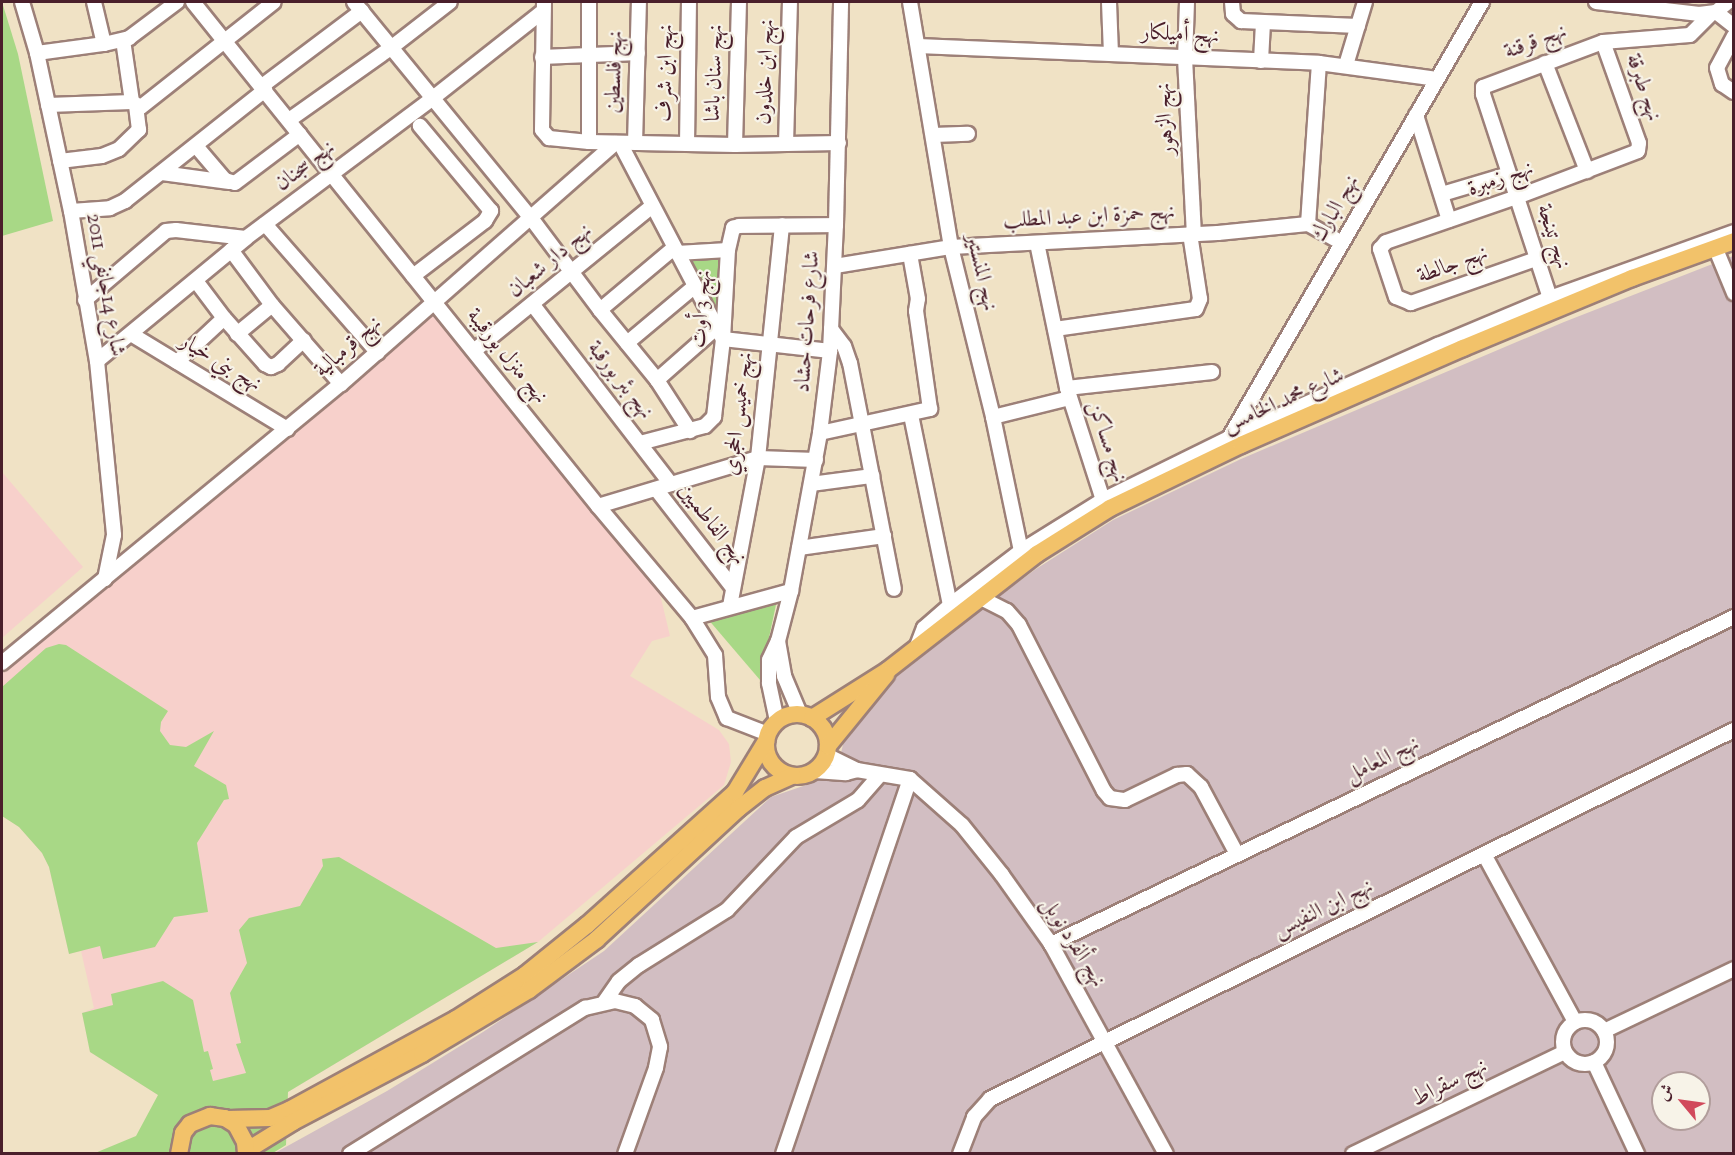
<!DOCTYPE html>
<meta charset="utf-8">
<style>
body{margin:0}
#map{position:relative;width:1735px;height:1155px;overflow:hidden;background:#f0e2c5;font-family:"Sorts Mill Goudy",Amiri,serif}
div>[style]{position:absolute}
[style*='--x']{left:calc(var(--x)*1px);top:calc(var(--y)*1px);width:calc(var(--w)*1px);rotate:calc(var(--a)*1deg)}
.built>*{inset:0;background:#f7d0cb}
.industrial>*{inset:0;background:#d2bec2}
.green>*{inset:0;background:#a8d886}
.roads{filter:drop-shadow(2px 0 #9d8078) drop-shadow(-2px 0 #9d8078) drop-shadow(0 2px #9d8078) drop-shadow(0 -2px #9d8078)}
.minor>*{height:14px;margin:-7px;padding:0 7px;transform-origin:7px;border-radius:7px;background:#fff}
.minor>.ring{margin:-7px;padding:0;box-sizing:content-box;background:none;border:14px solid #fff;border-radius:50%}
.major>*{height:16px;margin:-8px;padding:0 8px;transform-origin:8px;border-radius:8px;background:#f2c26a}
.major>.ring{margin:-8px;padding:0;box-sizing:content-box;background:none;border:16px solid #f2c26a;border-radius:50%}
span{translate:-50% -50%;white-space:nowrap;text-align:center;line-height:1.15;-webkit-text-stroke:4.5px #f7f3e8;paint-order:stroke}
.street-label{font-size:22px;color:#4a1f2b}
.frame{position:absolute;inset:0;border:3px solid #4a1f2b;pointer-events:none}
.north{position:absolute;left:1651px;top:1071px;width:60px;height:60px;box-sizing:border-box;background:#f7f3e8;border:2px solid #b29e9c;border-radius:50%;rotate:299deg;font-size:16px;font-weight:700;line-height:24px;text-align:center;color:#4a1f2b}
.north::after{content:'';display:block;margin:auto;width:21px;height:27px;background:#d1495b;clip-path:polygon(50% 0,100% 100%,50% 72%,0 100%)}
</style>
<div id="map">
<div class="built">
<i style="clip-path:polygon(434px 307px,659px 590px,670px 636px,652px 641px,630px 676px,719px 730px,729px 744px,731px 762px,724px 785px,538px 942px,288px 1092px,252px 1072px,158px 1095px,90px 1052px,82px 1013px,94px 1008px,81px 951px,69px 954px,49px 867px,42px 853px,19px 827px,2px 816px,2px 670px)"></i>
<i style="clip-path:polygon(2px 472px,83px 567px,2px 638px)"></i>
</div>
<div class="industrial">
<i style="clip-path:polygon(evenodd,1733px 256px,1733px 1153px,273px 1154px,387px 1091px,483px 1032px,604px 951px,771px 797px,815px 782px,841px 753px,848px 723px,889px 678px,1036px 569px,1113px 520px,1241px 459px,1564px 322px,1733px 256px,1663px 1083px,1699px 1083px,1699px 1119px,1663px 1119px,1663px 1083px)"></i>
</div>
<div class="green">
<i style="clip-path:polygon(2px 2px,18px 54px,53px 221px,2px 236px)"></i>
<i style="clip-path:polygon(722px 256px,718px 318px,685px 259px)"></i>
<i style="clip-path:polygon(777px 600px,760px 680px,707px 618px)"></i>
<i style="clip-path:polygon(59px 644px,66px 645px,168px 711px,161px 722px,160px 731px,170px 745px,186px 747px,214px 731px,194px 766px,226px 785px,229px 799px,224px 800px,197px 843px,208px 912px,174px 917px,155px 947px,103px 959px,100px 946px,69px 954px,49px 867px,42px 853px,19px 827px,2px 816px,2px 687px,46px 648px)"></i>
<i style="clip-path:polygon(339px 857px,496px 948px,538px 942px,288px 1092px,286px 1145px,273px 1153px,95px 1153px,136px 1136px,158px 1095px,90px 1052px,82px 1013px,113px 1005px,111px 994px,163px 981px,193px 1000px,204px 1052px,208px 1051px,213px 1069px,210px 1070px,213px 1081px,246px 1073px,236px 1044px,241px 1043px,230px 993px,247px 963px,239px 930px,249px 918px,300px 906px,323px 866px,322px 859px)"></i>
</div>
<div class="roads">
<div class="minor">
<i style="--x:22;--y:2;--w:53;--a:73.6"></i>
<i style="--x:37;--y:53;--w:162;--a:77.9"></i>
<i style="--x:71;--y:211;--w:152;--a:80.2"></i>
<i style="--x:97;--y:361;--w:175;--a:84.4"></i>
<i style="--x:114;--y:535;--w:45;--a:101.6"></i>
<i style="--x:94;--y:2;--w:43;--a:76.6"></i>
<i style="--x:193;--y:2;--w:647;--a:51.22"></i>
<i style="--x:598;--y:506;--w:146;--a:50"></i>
<i style="--x:692;--y:618;--w:44;--a:58.1"></i>
<i style="--x:715;--y:655;--w:42;--a:85.9"></i>
<i style="--x:718;--y:697;--w:23;--a:67"></i>
<i style="--x:727;--y:718;--w:44;--a:21.3"></i>
<i style="--x:354;--y:2;--w:279;--a:50.7"></i>
<i style="--x:531;--y:218;--w:115;--a:53.1"></i>
<i style="--x:600;--y:310;--w:90;--a:50.8"></i>
<i style="--x:657;--y:380;--w:61;--a:57.1"></i>
<i style="--x:544;--y:2;--w:128;--a:90.9"></i>
<i style="--x:542;--y:130;--w:11;--a:49"></i>
<i style="--x:549;--y:138;--w:40;--a:5.7"></i>
<i style="--x:589;--y:142;--w:146;--a:1.2"></i>
<i style="--x:735;--y:145;--w:104;--a:-1.1"></i>
<i style="--x:910;--y:2;--w:248;--a:80.5"></i>
<i style="--x:951;--y:247;--w:175;--a:76.1"></i>
<i style="--x:993;--y:417;--w:137;--a:78.2"></i>
<i style="--x:1109;--y:2;--w:51;--a:87.8"></i>
<i style="--x:1187;--y:2;--w:56;--a:92"></i>
<i style="--x:1185;--y:58;--w:176;--a:87.1"></i>
<i style="--x:1232;--y:2;--w:12;--a:85"></i>
<i style="--x:1233;--y:14;--w:11;--a:41"></i>
<i style="--x:1241;--y:21;--w:117;--a:2.4"></i>
<i style="--x:1596;--y:2;--w:104;--a:6.6"></i>
<i style="--x:1699;--y:14;--w:17;--a:-7"></i>
<i style="--x:1716;--y:12;--w:16;--a:-40"></i>
<i style="--x:1716;--y:12;--w:23;--a:38"></i>
<i style="--x:1734;--y:36;--w:36;--a:118"></i>
<i style="--x:1717;--y:68;--w:17;--a:73"></i>
<i style="--x:1722;--y:84;--w:14;--a:34"></i>
<i style="--x:123;--y:40;--w:63;--a:81.7"></i>
<i style="--x:132;--y:102;--w:10;--a:29"></i>
<i style="--x:141;--y:107;--w:169;--a:-38.3"></i>
<i style="--x:918;--y:46;--w:401;--a:2.4"></i>
<i style="--x:1319;--y:63;--w:119;--a:7.7"></i>
<i style="--x:37;--y:53;--w:68;--a:-7.7"></i>
<i style="--x:104;--y:44;--w:26;--a:-13"></i>
<i style="--x:129;--y:38;--w:60;--a:-36.9"></i>
<i style="--x:542;--y:57;--w:96;--a:-2.4"></i>
<i style="--x:1261;--y:61;--w:38;--a:-87"></i>
<i style="--x:1545;--y:63;--w:116;--a:68.7"></i>
<i style="--x:1346;--y:65;--w:66;--a:-73.2"></i>
<i style="--x:262;--y:86;--w:125;--a:-36.9"></i>
<i style="--x:48;--y:105;--w:84;--a:-2"></i>
<i style="--x:1416;--y:115;--w:110;--a:72.6"></i>
<i style="--x:289;--y:120;--w:126;--a:-35.3"></i>
<i style="--x:392;--y:47;--w:73;--a:-37.8"></i>
<i style="--x:933;--y:135;--w:35;--a:-2"></i>
<i style="--x:589;--y:142;--w:140;--a:-90"></i>
<i style="--x:620;--y:143;--w:221;--a:62.3"></i>
<i style="--x:723;--y:339;--w:108;--a:6.4"></i>
<i style="--x:635;--y:143;--w:141;--a:-88.4"></i>
<i style="--x:687;--y:144;--w:142;--a:-89.2"></i>
<i style="--x:786;--y:144;--w:142;--a:-88.4"></i>
<i style="--x:735;--y:145;--w:143;--a:-88.4"></i>
<i style="--x:196;--y:146;--w:45;--a:49.5"></i>
<i style="--x:225;--y:180;--w:10;--a:17"></i>
<i style="--x:235;--y:183;--w:81;--a:-37"></i>
<i style="--x:60;--y:161;--w:42;--a:-6.8"></i>
<i style="--x:102;--y:156;--w:18;--a:-22"></i>
<i style="--x:119;--y:149;--w:28;--a:-44"></i>
<i style="--x:139;--y:130;--w:24;--a:-97"></i>
<i style="--x:162;--y:173;--w:68;--a:7.7"></i>
<i style="--x:1442;--y:194;--w:70;--a:-16.6"></i>
<i style="--x:71;--y:211;--w:39;--a:-4"></i>
<i style="--x:110;--y:208;--w:17;--a:-25"></i>
<i style="--x:125;--y:201;--w:179;--a:-38.4"></i>
<i style="--x:265;--y:224;--w:171;--a:48.8"></i>
<i style="--x:1308;--y:224;--w:161;--a:-86.1"></i>
<i style="--x:1037;--y:243;--w:148;--a:78.3"></i>
<i style="--x:1067;--y:388;--w:118;--a:72.2"></i>
<i style="--x:1715;--y:247;--w:50;--a:67.6"></i>
<i style="--x:231;--y:250;--w:69;--a:53.3"></i>
<i style="--x:272;--y:305;--w:105;--a:48.9"></i>
<i style="--x:677;--y:253;--w:51;--a:-3.4"></i>
<i style="--x:1536;--y:259;--w:133;--a:160.6"></i>
<i style="--x:1411;--y:303;--w:16;--a:-158"></i>
<i style="--x:1396;--y:297;--w:51;--a:-108.4"></i>
<i style="--x:1380;--y:249;--w:9;--a:-49"></i>
<i style="--x:1386;--y:242;--w:139;--a:-19"></i>
<i style="--x:1517;--y:197;--w:129;--a:-20.8"></i>
<i style="--x:1638;--y:151;--w:8;--a:-83"></i>
<i style="--x:1639;--y:143;--w:107;--a:-109.6"></i>
<i style="--x:835;--y:266;--w:118;--a:-9.3"></i>
<i style="--x:951;--y:247;--w:267;--a:-3"></i>
<i style="--x:1218;--y:233;--w:90;--a:-5.7"></i>
<i style="--x:1308;--y:224;--w:39;--a:29"></i>
<i style="--x:413;--y:276;--w:91;--a:-37.4"></i>
<i style="--x:485;--y:221;--w:12;--a:-59"></i>
<i style="--x:491;--y:211;--w:111;--a:-129.9"></i>
<i style="--x:196;--y:281;--w:46;--a:52.9"></i>
<i style="--x:224;--y:318;--w:62;--a:48.3"></i>
<i style="--x:265;--y:364;--w:7;--a:27"></i>
<i style="--x:271;--y:367;--w:8;--a:-23"></i>
<i style="--x:278;--y:364;--w:35;--a:-43"></i>
<i style="--x:1550;--y:298;--w:215;--a:-108.2"></i>
<i style="--x:1483;--y:94;--w:7;--a:-90"></i>
<i style="--x:1483;--y:87;--w:128;--a:-20.6"></i>
<i style="--x:1603;--y:42;--w:87;--a:-4.6"></i>
<i style="--x:1690;--y:35;--w:30;--a:-45"></i>
<i style="--x:85;--y:300;--w:106;--a:-40.4"></i>
<i style="--x:166;--y:231;--w:10;--a:-6"></i>
<i style="--x:176;--y:230;--w:70;--a:6.5"></i>
<i style="--x:533;--y:305;--w:226;--a:52.4"></i>
<i style="--x:600;--y:310;--w:97;--a:-40"></i>
<i style="--x:831;--y:329;--w:21;--a:53"></i>
<i style="--x:844;--y:346;--w:18;--a:71"></i>
<i style="--x:850;--y:363;--w:230;--a:79"></i>
<i style="--x:1055;--y:329;--w:142;--a:-8.1"></i>
<i style="--x:1196;--y:309;--w:11;--a:-68"></i>
<i style="--x:1200;--y:299;--w:66;--a:-98.7"></i>
<i style="--x:131;--y:334;--w:183;--a:31.3"></i>
<i style="--x:237;--y:334;--w:45;--a:-39.6"></i>
<i style="--x:627;--y:343;--w:87;--a:-39.9"></i>
<i style="--x:475;--y:350;--w:228;--a:-39.1"></i>
<i style="--x:97;--y:361;--w:193;--a:-39.5"></i>
<i style="--x:246;--y:238;--w:234;--a:-36.8"></i>
<i style="--x:433;--y:98;--w:140;--a:-38.3"></i>
<i style="--x:177;--y:362;--w:64;--a:-43.1"></i>
<i style="--x:657;--y:380;--w:79;--a:-41.4"></i>
<i style="--x:1067;--y:388;--w:146;--a:-6.3"></i>
<i style="--x:911;--y:415;--w:194;--a:78.4"></i>
<i style="--x:993;--y:417;--w:79;--a:-13.9"></i>
<i style="--x:820;--y:433;--w:113;--a:-12.3"></i>
<i style="--x:930;--y:409;--w:99;--a:-98.1"></i>
<i style="--x:916;--y:311;--w:12;--a:-81"></i>
<i style="--x:918;--y:299;--w:46;--a:-100.1"></i>
<i style="--x:1229;--y:438;--w:504;--a:-59.87"></i>
<i style="--x:640;--y:443;--w:67;--a:-14.7"></i>
<i style="--x:705;--y:426;--w:13;--a:-45"></i>
<i style="--x:714;--y:417;--w:79;--a:-83.4"></i>
<i style="--x:723;--y:339;--w:89;--a:-86.8"></i>
<i style="--x:728;--y:250;--w:23;--a:-77"></i>
<i style="--x:733;--y:228;--w:6;--a:-18"></i>
<i style="--x:739;--y:226;--w:97;--a:-0.6"></i>
<i style="--x:811;--y:484;--w:62;--a:-7.5"></i>
<i style="--x:656;--y:489;--w:125;--a:52.1"></i>
<i style="--x:598;--y:506;--w:167;--a:-16.7"></i>
<i style="--x:758;--y:458;--w:58;--a:2"></i>
<i style="--x:799;--y:548;--w:86;--a:-8"></i>
<i style="--x:979;--y:597;--w:31;--a:27"></i>
<i style="--x:1007;--y:611;--w:18;--a:49"></i>
<i style="--x:1019;--y:625;--w:186;--a:62.9"></i>
<i style="--x:1104;--y:791;--w:9;--a:49"></i>
<i style="--x:1110;--y:798;--w:15;--a:8"></i>
<i style="--x:1125;--y:800;--w:58;--a:-25.7"></i>
<i style="--x:1177;--y:775;--w:10;--a:-6"></i>
<i style="--x:1187;--y:774;--w:19;--a:43"></i>
<i style="--x:1201;--y:787;--w:76;--a:61.8"></i>
<i style="--x:730;--y:606;--w:151;--a:-79.3"></i>
<i style="--x:758;--y:458;--w:234;--a:-84.1"></i>
<i style="--x:692;--y:618;--w:103;--a:-15.3"></i>
<i style="--x:778;--y:641;--w:36;--a:80"></i>
<i style="--x:784;--y:676;--w:41;--a:67.2"></i>
<i style="--x:917;--y:646;--w:19;--a:-69"></i>
<i style="--x:924;--y:628;--w:35;--a:-41"></i>
<i style="--x:950;--y:605;--w:89;--a:-37.3"></i>
<i style="--x:1021;--y:551;--w:97;--a:-31.9"></i>
<i style="--x:1103;--y:500;--w:140;--a:-26.2"></i>
<i style="--x:1229;--y:438;--w:229;--a:-24"></i>
<i style="--x:1438;--y:345;--w:121;--a:-22.8"></i>
<i style="--x:1550;--y:298;--w:195;--a:-19.7"></i>
<i style="--x:2;--y:663;--w:439;--a:-39.5"></i>
<i style="--x:341;--y:384;--w:365;--a:-41.3"></i>
<i style="--x:777;--y:721;--w:39;--a:-102"></i>
<i style="--x:769;--y:683;--w:23;--a:-90"></i>
<i style="--x:769;--y:660;--w:21;--a:-65"></i>
<i style="--x:778;--y:641;--w:52;--a:-75.4"></i>
<i style="--x:791;--y:591;--w:161;--a:-79.6"></i>
<i style="--x:820;--y:433;--w:83;--a:-83"></i>
<i style="--x:830;--y:351;--w:126;--a:-87.3"></i>
<i style="--x:836;--y:225;--w:223;--a:-88.7"></i>
<i style="--x:815;--y:771;--w:31;--a:4"></i>
<i style="--x:846;--y:773;--w:11;--a:-15"></i>
<i style="--x:910;--y:779;--w:69;--a:41.5"></i>
<i style="--x:962;--y:825;--w:64;--a:51.3"></i>
<i style="--x:1002;--y:875;--w:85;--a:54.6"></i>
<i style="--x:1051;--y:944;--w:239;--a:61.3"></i>
<i style="--x:1485;--y:856;--w:189;--a:61.5"></i>
<i style="--x:1051;--y:944;--w:757;--a:-25.58"></i>
<i style="--x:605;--y:1001;--w:24;--a:-55"></i>
<i style="--x:619;--y:981;--w:26;--a:-39"></i>
<i style="--x:639;--y:965;--w:104;--a:-32"></i>
<i style="--x:727;--y:910;--w:100;--a:-46.6"></i>
<i style="--x:796;--y:837;--w:72;--a:-30.8"></i>
<i style="--x:858;--y:800;--w:33;--a:-49"></i>
<i class="ring" style="left:1563px;top:1020px;width:30px;height:30px"></i>
<i style="--x:1604;--y:1031;--w:144;--a:-25.5"></i>
<i style="--x:1594;--y:1062;--w:102;--a:64.9"></i>
<i style="--x:350;--y:1154;--w:277;--a:-31.9"></i>
<i style="--x:585;--y:1008;--w:31;--a:-13"></i>
<i style="--x:615;--y:1001;--w:21;--a:14"></i>
<i style="--x:635;--y:1006;--w:22;--a:39"></i>
<i style="--x:652;--y:1020;--w:28;--a:73"></i>
<i style="--x:660;--y:1047;--w:21;--a:101"></i>
<i style="--x:656;--y:1068;--w:91;--a:109.8"></i>
<i style="--x:783;--y:1154;--w:396;--a:-71.3"></i>
<i style="--x:910;--y:779;--w:54;--a:-170.4"></i>
<i style="--x:857;--y:770;--w:34;--a:-154"></i>
<i style="--x:960;--y:1154;--w:40;--a:-69"></i>
<i style="--x:974;--y:1117;--w:24;--a:-48"></i>
<i style="--x:990;--y:1099;--w:830;--a:-26.38"></i>
<i style="--x:1353;--y:1154;--w:235;--a:-25.7"></i>
</div>
<div class="major">
<i class="ring" style="left:766px;top:714px;width:46px;height:46px"></i>
<i style="--x:812;--y:718;--w:90;--a:-32.3"></i>
<i style="--x:888;--y:670;--w:189;--a:-37.9"></i>
<i style="--x:1037;--y:554;--w:86;--a:-32.2"></i>
<i style="--x:1110;--y:508;--w:145;--a:-25.7"></i>
<i style="--x:1241;--y:445;--w:242;--a:-23.6"></i>
<i style="--x:1463;--y:348;--w:183;--a:-22.5"></i>
<i style="--x:1632;--y:278;--w:109;--a:-19.9"></i>
<i style="--x:828;--y:746;--w:92;--a:-50.8"></i>
<i style="--x:228;--y:1119;--w:42;--a:-1.4"></i>
<i style="--x:270;--y:1118;--w:21;--a:-23"></i>
<i style="--x:289;--y:1110;--w:190;--a:-28.6"></i>
<i style="--x:456;--y:1019;--w:82;--a:-32.5"></i>
<i style="--x:525;--y:975;--w:80;--a:-38.9"></i>
<i style="--x:587;--y:925;--w:199;--a:-41.9"></i>
<i style="--x:735;--y:792;--w:60;--a:-58.7"></i>
<i style="--x:246;--y:1151;--w:55;--a:-31.7"></i>
<i style="--x:293;--y:1122;--w:146;--a:-27.8"></i>
<i style="--x:422;--y:1054;--w:125;--a:-30.9"></i>
<i style="--x:529;--y:990;--w:84;--a:-36.7"></i>
<i style="--x:596;--y:940;--w:193;--a:-42.7"></i>
<i style="--x:738;--y:809;--w:34;--a:-38"></i>
<i style="--x:765;--y:788;--w:30;--a:-24"></i>
<i style="--x:179;--y:1154;--w:21;--a:-79"></i>
<i style="--x:183;--y:1133;--w:11;--a:-52"></i>
<i style="--x:190;--y:1124;--w:22;--a:-22"></i>
<i style="--x:210;--y:1116;--w:15;--a:8"></i>
<i style="--x:225;--y:1118;--w:13;--a:32"></i>
<i style="--x:236;--y:1125;--w:19;--a:62"></i>
<i style="--x:245;--y:1142;--w:12;--a:85"></i>
</div>
</div>
<div class="street-label">
<span style="left:1180px;top:36px;rotate:3deg">نهج أميلكار</span>
<span style="left:1536px;top:43px;rotate:-20deg">نهج قرقنة</span>
<span style="left:616px;top:72px;rotate:-88deg">نهج فلسطين</span>
<span style="left:767px;top:72px;rotate:-88deg">نهج ابن خلدون</span>
<span style="left:667px;top:73px;rotate:-89deg">نهج ابن شرف</span>
<span style="left:716px;top:73px;rotate:-88deg">نهج سنان باشا</span>
<span style="left:1642px;top:88px;rotate:71deg">نهج طبرقة</span>
<span style="left:1167px;top:119px;rotate:-93deg">نهج الزهور</span>
<span style="left:306px;top:167px;rotate:-37deg">نهج سجنان</span>
<span style="left:1501px;top:180px;rotate:-19deg">نهج زمبرة</span>
<span style="left:1337px;top:209px;rotate:-60deg">نهج البارك</span>
<span style="left:1089px;top:218px;rotate:-3deg">نهج حمزة ابن عبد المطلب</span>
<span style="left:1552px;top:237px;rotate:72deg">نهج تينجة</span>
<span style="left:551px;top:262px;rotate:-40deg">نهج دار شعبان</span>
<span style="left:1453px;top:266px;rotate:-20deg">نهج جالطة</span>
<span style="left:980px;top:273px;rotate:77deg">نهج المنستير</span>
<span style="left:104px;top:285px;rotate:80deg">شارع 14جانفي 2011</span>
<span style="left:703px;top:309px;rotate:-86deg">نهج 3 أوت</span>
<span style="left:809px;top:322px;rotate:-86deg">شارع فرحات حشاد</span>
<span style="left:349px;top:348px;rotate:-41deg">نهج قرمبالية</span>
<span style="left:506px;top:357px;rotate:51deg">نهج منزل بورقيبة</span>
<span style="left:220px;top:364px;rotate:31deg">نهج بني خيار</span>
<span style="left:619px;top:381px;rotate:52deg">نهج بئر بورقبة</span>
<span style="left:1284px;top:402px;rotate:-24deg">شارع محمد الخامس</span>
<span style="left:740px;top:414px;rotate:-83deg">نهج خميس الحجري</span>
<span style="left:1106px;top:442px;rotate:72deg">نهج مساكن</span>
<span style="left:711px;top:525px;rotate:52deg">نهج الفاطميين</span>
<span style="left:1383px;top:761px;rotate:-26deg">نهج المعامل</span>
<span style="left:1324px;top:910px;rotate:-26deg">نهج ابن النفيس</span>
<span style="left:1072px;top:943px;rotate:58deg">نهج ألفرد نوبل</span>
<span style="left:1450px;top:1084px;rotate:-26deg">نهج سقراط</span>
</div>
<div class="frame"></div>
<div class="north">ش</div>
</div>
